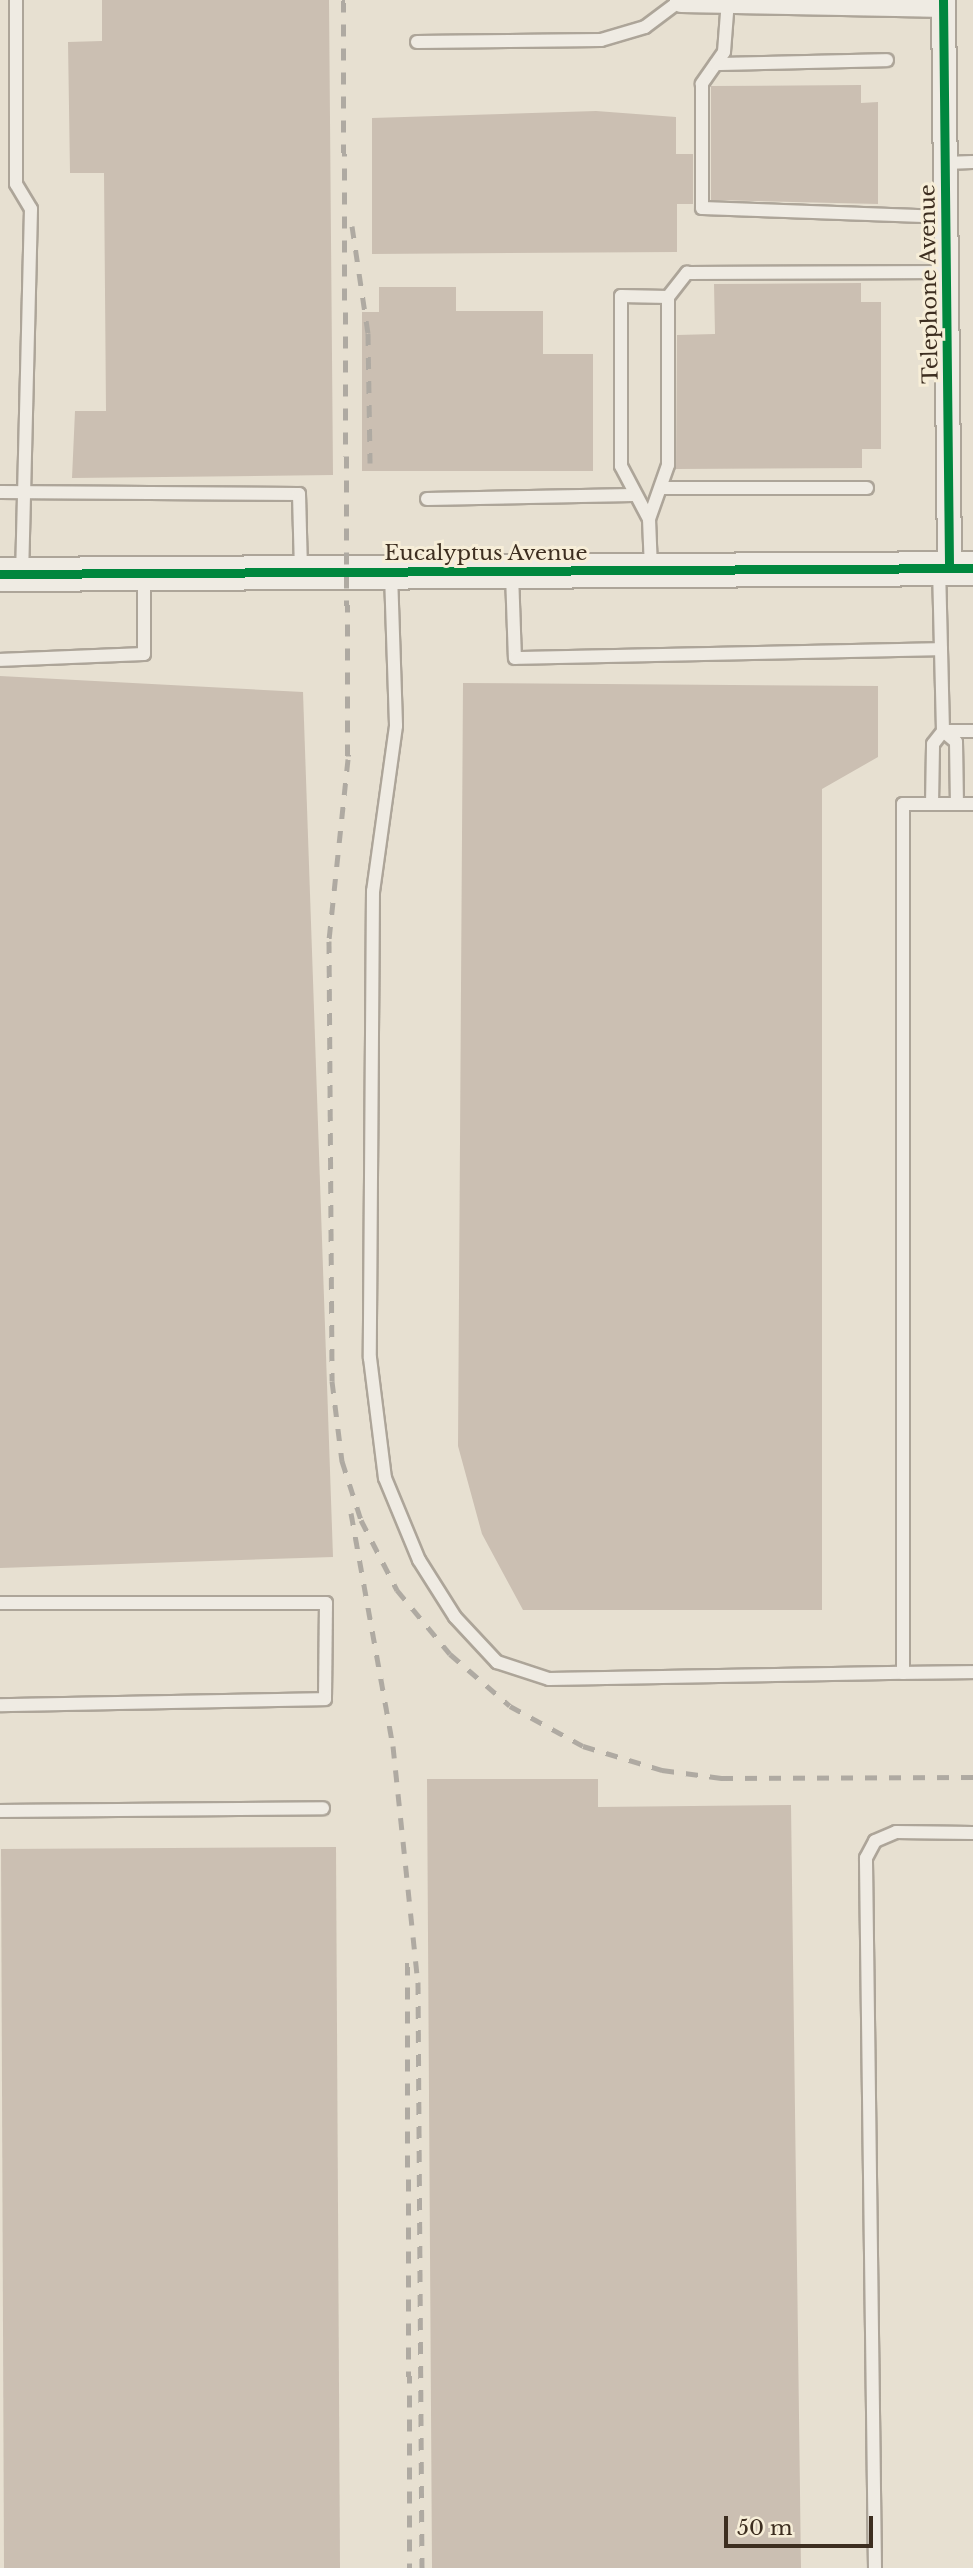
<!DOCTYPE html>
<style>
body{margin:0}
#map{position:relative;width:973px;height:2568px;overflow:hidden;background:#e7e0d1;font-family:"Libre Baskerville",serif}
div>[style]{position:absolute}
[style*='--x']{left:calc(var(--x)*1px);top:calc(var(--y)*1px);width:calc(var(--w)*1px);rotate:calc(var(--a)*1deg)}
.building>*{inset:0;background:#cbbfb2}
.roads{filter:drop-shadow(2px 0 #ada599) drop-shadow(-2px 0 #ada599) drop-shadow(0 2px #ada599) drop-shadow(0 -2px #ada599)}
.lane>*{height:12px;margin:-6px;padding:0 6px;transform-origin:6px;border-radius:6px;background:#efebe3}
.street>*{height:23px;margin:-11.5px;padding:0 11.5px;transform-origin:11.5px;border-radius:11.5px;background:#efebe3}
.secondary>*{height:33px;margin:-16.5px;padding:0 16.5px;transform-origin:16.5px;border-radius:16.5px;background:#efebe3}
.rail>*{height:5px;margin-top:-2.5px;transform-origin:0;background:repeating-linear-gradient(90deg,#afaaa2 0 12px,transparent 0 24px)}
.cycleway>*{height:9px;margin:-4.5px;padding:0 4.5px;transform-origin:4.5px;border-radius:4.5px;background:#00873e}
span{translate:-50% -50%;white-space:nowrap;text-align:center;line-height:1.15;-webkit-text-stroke:6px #f7eed8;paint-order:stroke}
.street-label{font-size:21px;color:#3d2e20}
.scale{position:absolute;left:724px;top:2516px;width:149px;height:32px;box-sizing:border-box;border:4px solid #3d2e20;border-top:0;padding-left:9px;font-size:21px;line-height:24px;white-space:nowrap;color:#3d2e20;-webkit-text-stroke:5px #f7eed8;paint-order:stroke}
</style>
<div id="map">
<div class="building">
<i style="clip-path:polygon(102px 0,329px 0,333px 475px,72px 478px,75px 411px,106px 411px,104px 173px,70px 173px,68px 42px,102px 41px)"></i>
<i style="clip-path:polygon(861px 85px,861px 103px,878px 102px,878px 204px,711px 200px,711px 86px)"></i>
<i style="clip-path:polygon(596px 111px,676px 117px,676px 154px,693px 154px,693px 204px,677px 204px,677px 252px,372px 254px,372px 118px)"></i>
<i style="clip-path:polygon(861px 283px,861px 302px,881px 302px,881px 449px,862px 449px,862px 468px,676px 469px,677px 335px,715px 334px,714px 284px)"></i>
<i style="clip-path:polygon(379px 287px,456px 287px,456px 311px,543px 311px,543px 354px,593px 354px,593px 471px,362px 471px,362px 312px,379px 312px)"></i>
<i style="clip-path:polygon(0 676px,303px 692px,333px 1557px,0 1568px)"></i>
<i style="clip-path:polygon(463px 683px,878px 686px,878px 757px,822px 789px,822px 1610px,523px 1610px,482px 1534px,458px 1446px)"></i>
<i style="clip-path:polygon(427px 1779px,598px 1779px,598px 1807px,791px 1805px,801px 2568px,432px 2568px)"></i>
<i style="clip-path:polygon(336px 1847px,340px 2568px,4px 2568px,1px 1849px)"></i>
</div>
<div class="roads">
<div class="lane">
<i style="--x:16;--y:0;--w:184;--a:90"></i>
<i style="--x:16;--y:184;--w:29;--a:59"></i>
<i style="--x:31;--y:209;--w:365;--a:91.4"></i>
<i style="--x:728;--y:0;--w:52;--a:94.4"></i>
<i style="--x:724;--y:52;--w:39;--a:125"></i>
<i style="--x:702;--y:84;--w:124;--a:90"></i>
<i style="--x:702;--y:208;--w:243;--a:2.1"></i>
<i style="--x:417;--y:42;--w:184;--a:-0.6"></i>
<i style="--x:601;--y:40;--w:46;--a:-16.5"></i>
<i style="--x:645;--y:27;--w:45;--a:-36.9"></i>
<i style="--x:716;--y:64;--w:171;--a:-1.3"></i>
<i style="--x:945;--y:163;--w:28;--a:-2"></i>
<i style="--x:668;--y:297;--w:31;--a:-52"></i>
<i style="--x:687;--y:273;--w:259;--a:-0.2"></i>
<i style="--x:663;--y:488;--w:204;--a:0"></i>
<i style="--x:0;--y:492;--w:299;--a:0.4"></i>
<i style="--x:299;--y:494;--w:77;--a:88.5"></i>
<i style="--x:427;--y:499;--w:206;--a:-1.1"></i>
<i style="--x:649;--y:519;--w:57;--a:-70.6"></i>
<i style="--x:668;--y:465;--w:168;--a:-90"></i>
<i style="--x:668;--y:297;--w:47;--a:-178.8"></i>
<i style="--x:621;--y:296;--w:170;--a:90"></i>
<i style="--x:621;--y:466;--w:60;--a:62.2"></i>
<i style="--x:649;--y:519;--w:49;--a:87.7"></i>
<i style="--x:391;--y:574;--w:152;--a:88.1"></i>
<i style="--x:396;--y:726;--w:167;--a:97.9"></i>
<i style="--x:373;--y:891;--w:467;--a:90.4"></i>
<i style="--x:370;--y:1358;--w:121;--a:82.9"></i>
<i style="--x:385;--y:1478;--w:89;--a:67.5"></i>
<i style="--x:419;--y:1560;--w:67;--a:57.7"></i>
<i style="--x:455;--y:1617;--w:62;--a:47"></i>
<i style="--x:497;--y:1662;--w:55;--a:18.1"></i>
<i style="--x:549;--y:1679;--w:354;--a:-1"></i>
<i style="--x:512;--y:574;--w:84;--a:88"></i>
<i style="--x:515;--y:658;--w:426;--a:-1.2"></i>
<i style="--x:0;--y:660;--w:144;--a:-2.4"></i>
<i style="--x:144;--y:654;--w:80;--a:-90"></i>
<i style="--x:943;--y:731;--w:17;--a:40"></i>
<i style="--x:956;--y:742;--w:62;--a:89.1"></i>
<i style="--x:943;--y:731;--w:30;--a:0"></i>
<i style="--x:932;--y:804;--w:60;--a:-89"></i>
<i style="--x:933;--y:744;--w:16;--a:-52"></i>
<i style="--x:943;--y:731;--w:163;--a:-91.4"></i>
<i style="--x:973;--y:804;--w:70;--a:180"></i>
<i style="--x:903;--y:804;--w:869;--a:90"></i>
<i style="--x:903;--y:1673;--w:70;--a:-0.8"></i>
<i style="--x:0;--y:1603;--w:326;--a:0"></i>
<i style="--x:326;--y:1603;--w:96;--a:90.6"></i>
<i style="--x:325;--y:1699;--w:325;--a:178.9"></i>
<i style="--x:0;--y:1811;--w:323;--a:-0.5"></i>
<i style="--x:875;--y:2568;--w:710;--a:-90.73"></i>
<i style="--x:866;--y:1858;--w:19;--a:-62"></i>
<i style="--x:875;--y:1841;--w:23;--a:-23"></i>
<i style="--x:896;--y:1832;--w:77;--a:0.7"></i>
</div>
<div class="street">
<i style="--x:681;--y:0;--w:262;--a:1.1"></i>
<i style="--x:943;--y:0;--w:568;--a:89.39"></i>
</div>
<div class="secondary">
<i style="--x:0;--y:574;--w:973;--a:-0.35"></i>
</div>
</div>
<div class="rail">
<i style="--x:343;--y:0;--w:759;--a:89.62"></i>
<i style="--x:348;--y:759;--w:183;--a:96"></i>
<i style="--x:329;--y:941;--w:440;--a:89.6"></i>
<i style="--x:332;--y:1381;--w:81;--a:82.9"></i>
<i style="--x:342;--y:1461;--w:62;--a:72.1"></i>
<i style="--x:361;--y:1520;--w:79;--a:62.8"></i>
<i style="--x:397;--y:1590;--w:83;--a:50.4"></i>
<i style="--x:450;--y:1654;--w:79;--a:40.9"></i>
<i style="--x:510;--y:1706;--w:83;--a:28.7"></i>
<i style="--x:583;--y:1746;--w:83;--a:16.9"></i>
<i style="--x:662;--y:1770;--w:60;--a:7.7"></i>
<i style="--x:721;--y:1778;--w:252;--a:-0.2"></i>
<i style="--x:352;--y:226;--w:108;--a:81.5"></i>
<i style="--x:368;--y:333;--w:130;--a:89.1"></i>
<i style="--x:351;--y:1513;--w:237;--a:79.8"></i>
<i style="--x:393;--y:1746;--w:237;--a:84"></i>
<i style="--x:418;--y:1982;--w:586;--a:89.61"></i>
<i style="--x:407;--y:1963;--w:605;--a:89.72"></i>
</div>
<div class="cycleway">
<i style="--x:943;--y:0;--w:568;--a:89.39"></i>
<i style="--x:0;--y:574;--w:973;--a:-0.35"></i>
</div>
<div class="street-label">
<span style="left:929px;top:284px;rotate:-91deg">Telephone Avenue</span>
<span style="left:486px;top:553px">Eucalyptus Avenue</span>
</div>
<div class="scale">50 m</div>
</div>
